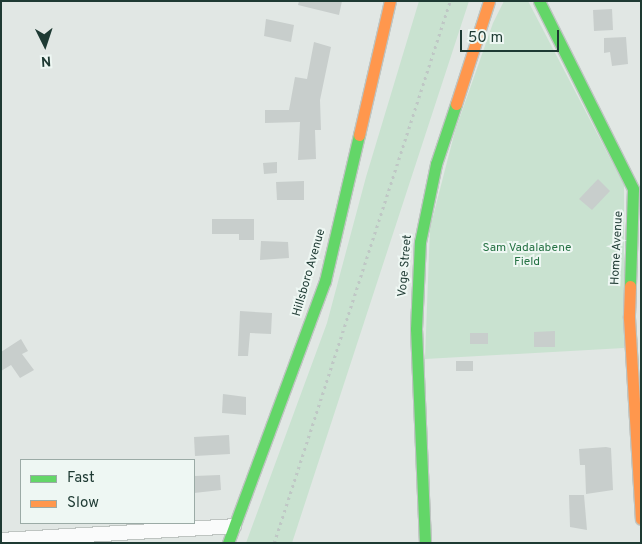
<!DOCTYPE html>
<style>
body{margin:0}
#map{position:relative;width:642px;height:544px;overflow:hidden;background:#e1e7e4;font-family:Overpass,sans-serif}
div>[style]{position:absolute}
[style*='--x']{left:calc(var(--x)*1px);top:calc(var(--y)*1px);width:calc(var(--w)*1px);rotate:calc(var(--a)*1deg)}
.green>*{inset:0;background:#c9e2d0}
.building>*{inset:0;background:#c8cecc}
.path>*{height:2.5px;margin-top:-1.25px;transform-origin:0;background:repeating-linear-gradient(90deg,#bfc7c5 0 2.5px,transparent 0 6.5px)}
.roads{filter:drop-shadow(1px 0 #bec4c1) drop-shadow(-1px 0 #bec4c1) drop-shadow(0 1px #bec4c1) drop-shadow(0 -1px #bec4c1)}
.street>*{height:14px;margin:-7px;padding:0 7px;transform-origin:7px;border-radius:7px;background:#fafbfb}
.fast>*{height:11px;margin:-5.5px;padding:0 5.5px;transform-origin:5.5px;border-radius:5.5px;background:#63d668}
.slow>*{height:11px;margin:-5.5px;padding:0 5.5px;transform-origin:5.5px;border-radius:5.5px;background:#ff974d}
span{translate:-50% -50%;white-space:nowrap;text-align:center;line-height:1.15;-webkit-text-stroke:4px #eef7f3;paint-order:stroke}
.street-label{font-size:12px;color:#1e3a33}
.park-label{font-size:12px;color:#277345}
.frame{position:absolute;inset:0;border:2px solid #1e3a33;pointer-events:none}
.legend{position:absolute;left:20px;top:459px;width:175px;height:65px;box-sizing:border-box;background:#eef7f3;border:1px solid #9baba6;margin:0;padding:6px 9px;list-style:none;font-size:15px;color:#1e3a33}
.legend li{display:flex;align-items:center;gap:10px;height:25px}
.legend b{width:25px;border:1px solid #9baba6}
.north{position:absolute;left:20px;top:20px;width:50px;height:50px;-webkit-text-stroke:4px #eef7f3;paint-order:stroke;rotate:176deg;font-size:14px;font-weight:700;line-height:20px;text-align:center;color:#1e3a33}
.north::after{content:'';display:block;margin:auto;width:18px;height:22px;background:#1e3a33;clip-path:polygon(50% 0,100% 100%,50% 72%,0 100%)}
.scale{position:absolute;left:460px;top:30px;width:99px;height:22px;box-sizing:border-box;border:2px solid #1e3a33;border-top:0;padding-left:6px;font-size:15px;line-height:18px;white-space:nowrap;color:#1e3a33;-webkit-text-stroke:4px #eef7f3;paint-order:stroke}
</style>
<div id="map">
<div class="green">
<i style="clip-path:polygon(419px 1px,469px 1px,292px 543px,246px 543px,327px 323px,366px 177px)"></i>
<i style="clip-path:polygon(504px 1px,528px 1px,624px 185px,624px 348px,425px 359px,430px 228px,455px 131px,493px 23px)"></i>
</div>
<div class="building">
<i style="clip-path:polygon(299px 1px,342px 1px,339px 15px,298px 5px)"></i>
<i style="clip-path:polygon(612px 9px,613px 30px,594px 31px,593px 10px)"></i>
<i style="clip-path:polygon(266px 19px,294px 25px,291px 42px,264px 36px)"></i>
<i style="clip-path:polygon(626px 37px,628px 64px,612px 66px,610px 52px,604px 53px,604px 38px)"></i>
<i style="clip-path:polygon(314px 42px,331px 47px,320px 100px,321px 130px,315px 130px,316px 159px,298px 160px,300px 122px,265px 123px,265px 110px,289px 110px,295px 77px,307px 79px)"></i>
<i style="clip-path:polygon(277px 162px,277px 173px,264px 174px,263px 163px)"></i>
<i style="clip-path:polygon(598px 179px,610px 191px,592px 210px,579px 199px)"></i>
<i style="clip-path:polygon(304px 181px,304px 200px,277px 200px,276px 182px)"></i>
<i style="clip-path:polygon(212px 219px,254px 219px,254px 240px,239px 240px,239px 234px,212px 234px)"></i>
<i style="clip-path:polygon(261px 241px,288px 242px,289px 258px,260px 260px)"></i>
<i style="clip-path:polygon(240px 311px,272px 313px,271px 334px,250px 333px,248px 356px,238px 356px)"></i>
<i style="clip-path:polygon(555px 331px,555px 347px,534px 347px,534px 332px)"></i>
<i style="clip-path:polygon(470px 333px,488px 333px,488px 344px,470px 344px)"></i>
<i style="clip-path:polygon(21px 339px,28px 351px,22px 354px,34px 370px,20px 378px,11px 365px,1px 371px,1px 352px)"></i>
<i style="clip-path:polygon(456px 361px,473px 361px,473px 371px,456px 371px)"></i>
<i style="clip-path:polygon(223px 394px,246px 397px,246px 415px,222px 413px)"></i>
<i style="clip-path:polygon(229px 435px,230px 454px,195px 456px,194px 437px)"></i>
<i style="clip-path:polygon(606px 447px,611px 448px,613px 490px,586px 494px,585px 465px,580px 465px,579px 449px)"></i>
<i style="clip-path:polygon(220px 475px,221px 490px,194px 493px,194px 476px)"></i>
<i style="clip-path:polygon(569px 495px,584px 495px,587px 530px,570px 527px)"></i>
</div>
<div class="path">
<i style="--x:274;--y:543;--w:570;--a:-72.01"></i>
</div>
<div class="roads">
<div class="street">
<i style="--x:1;--y:540;--w:233;--a:-3.4"></i>
</div>
<div class="fast">
<i style="--x:539;--y:1;--w:210;--a:63.4"></i>
<i style="--x:633;--y:189;--w:97;--a:91.8"></i>
<i style="--x:228;--y:543;--w:279;--a:-69.7"></i>
<i style="--x:325;--y:281;--w:150;--a:-76.9"></i>
<i style="--x:425;--y:543;--w:214;--a:-92.4"></i>
<i style="--x:416;--y:329;--w:87;--a:-87.4"></i>
<i style="--x:420;--y:242;--w:80;--a:-78.4"></i>
<i style="--x:436;--y:164;--w:63;--a:-71.6"></i>
</div>
<div class="slow">
<i style="--x:456;--y:104;--w:108;--a:-72.2"></i>
<i style="--x:359;--y:135;--w:138;--a:-77"></i>
<i style="--x:630;--y:286;--w:32;--a:92"></i>
<i style="--x:629;--y:318;--w:201;--a:86.6"></i>
</div>
</div>
<div class="street-label">
<span style="left:618px;top:248px;rotate:-87deg">Home Avenue</span>
<span style="left:406px;top:266px;rotate:-85deg">Voge Street</span>
<span style="left:310px;top:273px;rotate:-74deg">Hillsboro Avenue</span>
</div>
<div class="park-label">
<span style="left:527px;top:256px">Sam Vadalabene<br>Field</span>
</div>
<div class="frame"></div>
<ul class="legend">
<li><b style="height:6px;background:#63d668"></b>Fast</li>
<li><b style="height:6px;background:#ff974d"></b>Slow</li>
</ul>
<div class="north">N</div>
<div class="scale">50 m</div>
</div>
